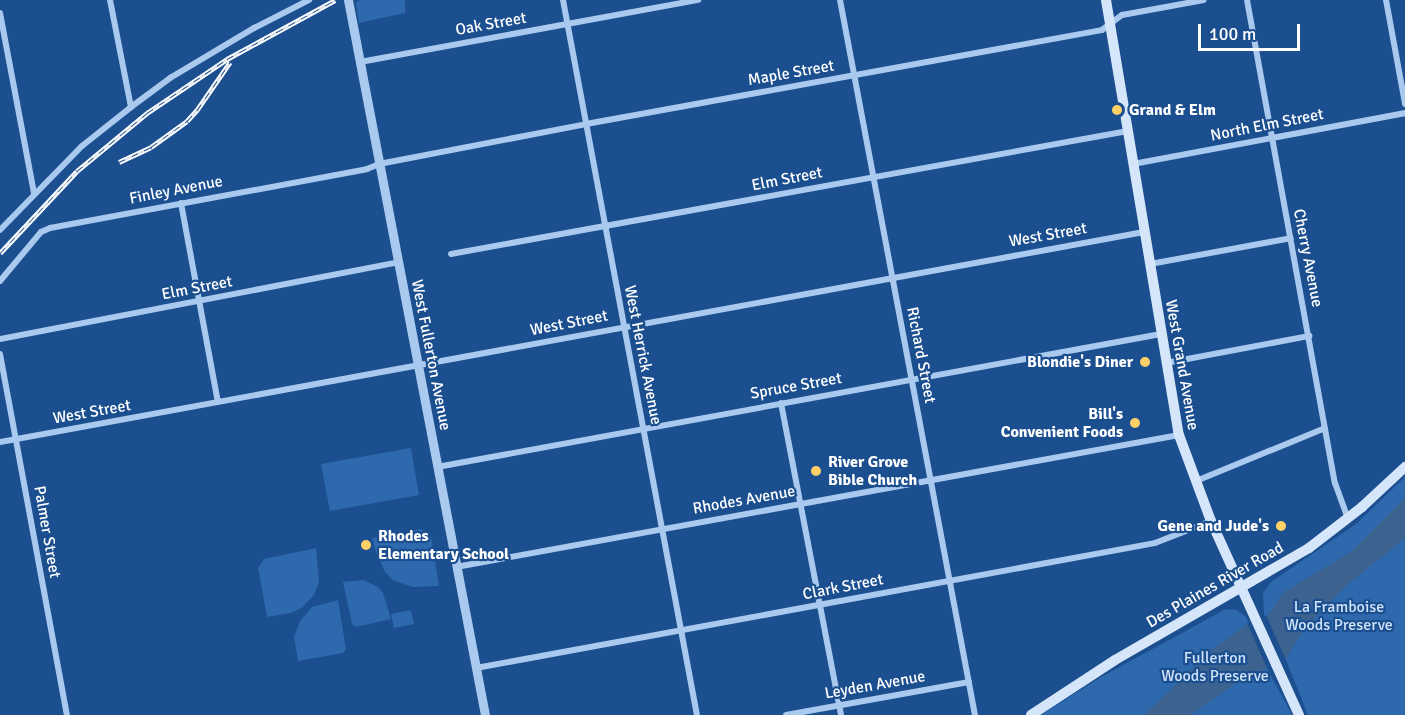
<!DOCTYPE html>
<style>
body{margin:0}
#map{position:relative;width:1405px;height:715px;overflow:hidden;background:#1b4f8f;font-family:Signika,sans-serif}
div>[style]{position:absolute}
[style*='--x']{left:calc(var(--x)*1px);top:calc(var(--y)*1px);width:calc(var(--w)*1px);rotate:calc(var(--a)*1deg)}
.green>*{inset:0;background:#2e69ad}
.water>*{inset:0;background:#3c6290}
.pier>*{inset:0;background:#1b4f8f}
.minor>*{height:6px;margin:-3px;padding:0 3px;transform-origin:3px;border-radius:3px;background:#a9c9ee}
.tertiary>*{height:9px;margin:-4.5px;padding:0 4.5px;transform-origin:4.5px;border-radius:4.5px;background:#a9c9ee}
.secondary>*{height:10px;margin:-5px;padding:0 5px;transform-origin:5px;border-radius:5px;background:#d6e6fa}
.rail>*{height:4.5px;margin-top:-2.25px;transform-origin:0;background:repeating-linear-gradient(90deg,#1b4f8f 0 7px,#fff 0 14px);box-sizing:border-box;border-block:2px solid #fff}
.dots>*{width:16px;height:16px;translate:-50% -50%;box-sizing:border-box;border:3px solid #1b4f8f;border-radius:50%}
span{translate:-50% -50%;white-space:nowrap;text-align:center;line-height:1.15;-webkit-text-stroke:4.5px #1b4f8f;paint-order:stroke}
.street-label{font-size:16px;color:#fff}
.poi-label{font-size:16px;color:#fff;font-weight:700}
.left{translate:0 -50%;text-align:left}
.right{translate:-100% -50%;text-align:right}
.park-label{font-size:16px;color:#cfe3fa}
.scale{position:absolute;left:1198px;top:24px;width:102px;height:27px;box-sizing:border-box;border:3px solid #fff;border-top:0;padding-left:8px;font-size:18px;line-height:21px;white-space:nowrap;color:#fff;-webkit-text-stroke:4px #1b4f8f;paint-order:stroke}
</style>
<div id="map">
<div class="green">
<i style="clip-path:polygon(361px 0,405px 0,405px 13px,359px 23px,356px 2px)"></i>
<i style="clip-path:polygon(411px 448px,419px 495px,330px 511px,321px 464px)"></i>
<i style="clip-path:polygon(1405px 477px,1405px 715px,1308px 715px,1286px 660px,1264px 616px,1263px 593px,1271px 582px,1356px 524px)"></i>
<i style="clip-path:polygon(421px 529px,431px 537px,439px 586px,413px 587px,393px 580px,385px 572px,376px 552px,372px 538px)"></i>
<i style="clip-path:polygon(316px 548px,319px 582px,314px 595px,303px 607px,291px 613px,267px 617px,258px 568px,264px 559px)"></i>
<i style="clip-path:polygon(363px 580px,378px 587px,383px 593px,391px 619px,356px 627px,352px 624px,343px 582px)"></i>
<i style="clip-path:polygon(338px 600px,346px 649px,343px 653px,298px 661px,294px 637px,300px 621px,312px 607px)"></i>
<i style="clip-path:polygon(1226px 609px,1237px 610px,1246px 617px,1267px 668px,1292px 715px,1041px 715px,1101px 677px)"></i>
<i style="clip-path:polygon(411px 610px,414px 624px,394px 628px,391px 614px)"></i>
</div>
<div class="water">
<i style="clip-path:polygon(1405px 498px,1405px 538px,1347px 585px,1304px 629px,1286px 659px,1235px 684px,1190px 715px,1144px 715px,1215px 647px,1248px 624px,1267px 616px,1284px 592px,1351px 552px)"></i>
</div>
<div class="pier">
<i style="clip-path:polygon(1266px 615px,1286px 660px,1267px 668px,1247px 623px)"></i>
</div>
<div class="minor">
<i style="--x:110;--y:0;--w:109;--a:78.9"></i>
<i style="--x:563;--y:0;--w:727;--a:79.39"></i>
<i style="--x:840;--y:0;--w:728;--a:79.31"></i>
<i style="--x:1247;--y:0;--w:491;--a:79.7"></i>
<i style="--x:1335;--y:483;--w:37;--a:70"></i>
<i style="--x:1386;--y:0;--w:106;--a:79.6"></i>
<i style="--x:0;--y:13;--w:183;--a:79.3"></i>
<i style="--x:360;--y:62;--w:344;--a:-10.4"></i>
<i style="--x:1133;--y:164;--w:277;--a:-10.6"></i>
<i style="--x:181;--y:203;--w:202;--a:79.5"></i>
<i style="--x:0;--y:230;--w:117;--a:-45.7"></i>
<i style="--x:82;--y:146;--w:63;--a:-38.5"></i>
<i style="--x:131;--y:107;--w:49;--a:-36.6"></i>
<i style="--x:170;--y:78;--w:98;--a:-30.8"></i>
<i style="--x:254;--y:28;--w:62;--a:-27"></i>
<i style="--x:451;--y:254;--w:688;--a:-10.3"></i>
<i style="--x:1150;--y:264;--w:143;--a:-10.4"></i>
<i style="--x:0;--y:281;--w:64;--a:-50.1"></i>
<i style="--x:41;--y:232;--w:10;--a:-24"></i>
<i style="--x:50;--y:228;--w:322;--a:-10.5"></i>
<i style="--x:367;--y:169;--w:13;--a:-23"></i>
<i style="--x:379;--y:164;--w:211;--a:-10.9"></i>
<i style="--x:586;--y:124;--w:524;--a:-10.32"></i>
<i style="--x:1102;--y:30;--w:25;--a:-37"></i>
<i style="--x:1122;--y:15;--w:83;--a:-10.4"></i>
<i style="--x:0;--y:339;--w:405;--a:-10.9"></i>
<i style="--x:0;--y:354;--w:367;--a:79.5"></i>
<i style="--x:1166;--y:363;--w:146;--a:-10.7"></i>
<i style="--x:781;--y:403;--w:318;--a:79.1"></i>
<i style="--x:0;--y:442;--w:1163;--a:-10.4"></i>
<i style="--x:437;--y:467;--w:736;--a:-10.41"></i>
<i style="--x:1196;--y:481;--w:139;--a:-22.3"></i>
<i style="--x:456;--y:567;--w:735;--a:-10.35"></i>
<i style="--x:476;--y:668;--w:690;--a:-10.43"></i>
<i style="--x:1155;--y:543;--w:60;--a:-21.4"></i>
<i style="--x:786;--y:715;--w:186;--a:-10.2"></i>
</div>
<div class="tertiary">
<i style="--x:348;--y:0;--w:728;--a:79.15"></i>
</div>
<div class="secondary">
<i style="--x:1106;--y:0;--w:441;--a:80.5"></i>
<i style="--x:1179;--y:435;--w:92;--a:69.6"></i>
<i style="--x:1211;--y:521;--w:213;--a:65.6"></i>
<i style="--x:1031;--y:715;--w:100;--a:-33.2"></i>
<i style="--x:1115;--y:660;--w:224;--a:-30"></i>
<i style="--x:1309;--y:548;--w:67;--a:-37.7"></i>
<i style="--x:1362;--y:507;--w:59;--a:-42.9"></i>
</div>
<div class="rail">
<i style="--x:119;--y:162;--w:35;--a:-25"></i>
<i style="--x:151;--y:147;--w:44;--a:-35.8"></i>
<i style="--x:187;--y:121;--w:15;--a:-48"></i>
<i style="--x:197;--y:110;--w:58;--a:-55.5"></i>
<i style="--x:0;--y:253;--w:112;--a:-46.8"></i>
<i style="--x:77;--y:171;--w:91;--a:-39.6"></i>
<i style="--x:147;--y:113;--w:97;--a:-34"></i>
<i style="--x:227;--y:59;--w:123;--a:-28.6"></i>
</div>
<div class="dots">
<i style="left:1117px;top:110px;background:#ffd166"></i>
<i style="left:1145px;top:362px;background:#ffd166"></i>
<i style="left:1135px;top:423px;background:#ffd166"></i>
<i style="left:816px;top:471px;background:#ffd166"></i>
<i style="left:1281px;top:526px;background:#ffd166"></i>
<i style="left:366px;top:545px;background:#ffd166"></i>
</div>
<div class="street-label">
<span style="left:491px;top:24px;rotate:-10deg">Oak Street</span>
<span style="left:791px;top:73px;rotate:-10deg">Maple Street</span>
<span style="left:1267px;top:125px;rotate:-11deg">North Elm Street</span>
<span style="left:787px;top:179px;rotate:-11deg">Elm Street</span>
<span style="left:176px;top:190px;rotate:-11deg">Finley Avenue</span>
<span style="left:1048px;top:235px;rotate:-10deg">West Street</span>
<span style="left:1308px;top:258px;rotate:79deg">Cherry Avenue</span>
<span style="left:197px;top:288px;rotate:-11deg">Elm Street</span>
<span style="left:569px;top:323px;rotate:-11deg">West Street</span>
<span style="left:431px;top:355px;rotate:79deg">West Fullerton Avenue</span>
<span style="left:643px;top:355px;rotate:79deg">West Herrick Avenue</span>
<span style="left:921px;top:355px;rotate:79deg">Richard Street</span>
<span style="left:1182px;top:365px;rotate:80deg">West Grand Avenue</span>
<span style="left:796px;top:386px;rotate:-10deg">Spruce Street</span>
<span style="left:92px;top:412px;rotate:-10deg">West Street</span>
<span style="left:744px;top:500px;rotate:-10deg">Rhodes Avenue</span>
<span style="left:47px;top:532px;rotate:80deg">Palmer Street</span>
<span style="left:1215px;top:585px;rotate:-30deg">Des Plaines River Road</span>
<span style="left:843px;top:587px;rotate:-11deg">Clark Street</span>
<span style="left:875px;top:685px;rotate:-10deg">Leyden Avenue</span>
</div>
<div class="poi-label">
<span class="left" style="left:1129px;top:110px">Grand &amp; Elm</span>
<span class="right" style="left:1133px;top:362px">Blondie's Diner</span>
<span class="right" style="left:1123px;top:423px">Bill's<br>Convenient Foods</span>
<span class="left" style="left:828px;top:471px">River Grove<br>Bible Church</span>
<span class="right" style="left:1269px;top:526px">Gene and Jude's</span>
<span class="left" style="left:378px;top:545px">Rhodes<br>Elementary School</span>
</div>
<div class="park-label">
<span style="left:1339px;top:616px">La Framboise<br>Woods Preserve</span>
<span style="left:1215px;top:667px">Fullerton<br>Woods Preserve</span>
</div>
<div class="scale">100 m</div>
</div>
